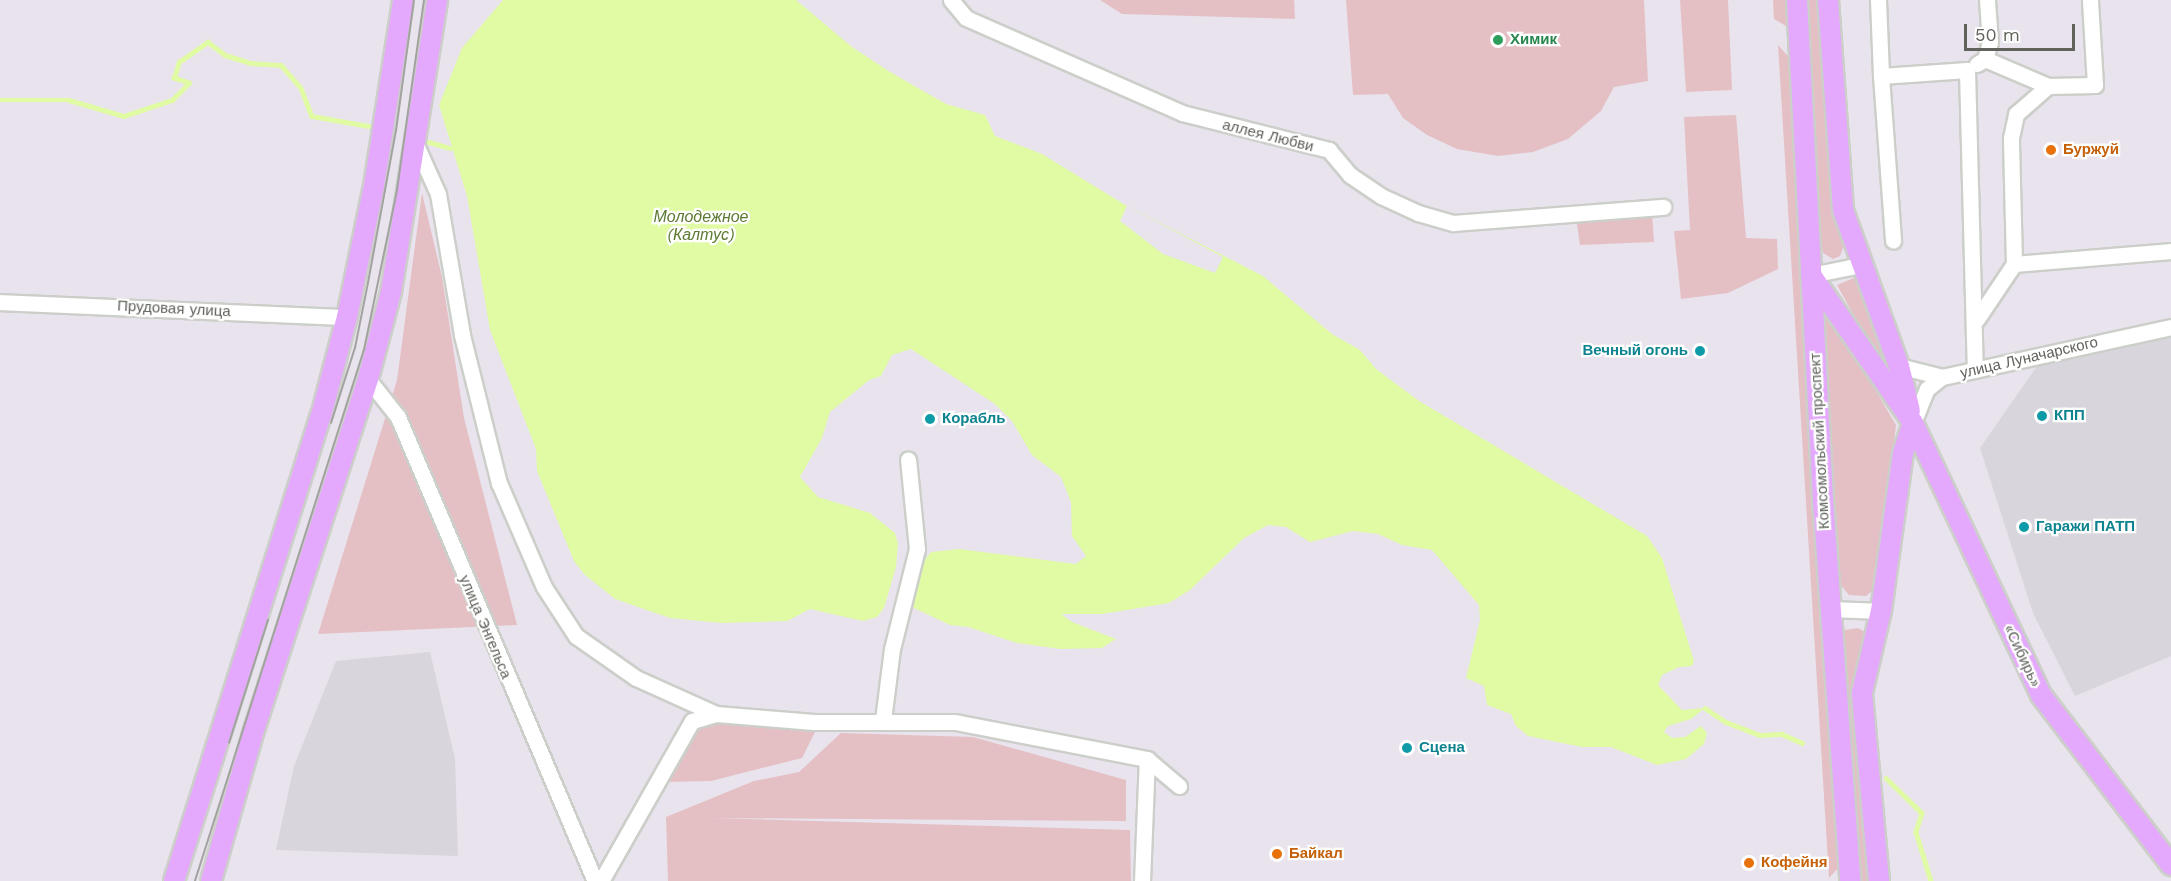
<!DOCTYPE html>
<meta charset="utf-8">
<style>
body{margin:0}
#map{position:relative;width:2171px;height:881px;overflow:hidden;background:#e9e3ed;font-family:"Work Sans",sans-serif}
div>[style]{position:absolute}
[style*='--x']{left:calc(var(--x)*1px);top:calc(var(--y)*1px);width:calc(var(--w)*1px);rotate:calc(var(--a)*1deg)}
.industrial>*{inset:0;background:#d8d5dc}
.green>*{inset:0;background:#e4c0c4}
.water>*{inset:0;background:#e0fba4}
.pier>*{inset:0;background:#e9e3ed}
.stream>*{height:4.5px;margin:-2.25px;padding:0 2.25px;transform-origin:2.25px;border-radius:2.25px;background:#e0fba4}
.roads{filter:drop-shadow(2px 0 #cccfc9) drop-shadow(-2px 0 #cccfc9) drop-shadow(0 2px #cccfc9) drop-shadow(0 -2px #cccfc9)}
.minor>*{height:15px;margin:-7.5px;padding:0 7.5px;transform-origin:7.5px;border-radius:7.5px;background:#fff}
.major>*{height:20px;margin:-10px;padding:0 10px;transform-origin:10px;border-radius:10px;background:#e4a9fc}
.tram>*{height:1.5px;margin:-0.75px;padding:0 0.75px;transform-origin:0.75px;border-radius:0.75px;background:#a2a3a0}
.dots>*{width:16px;height:16px;translate:-50% -50%;box-sizing:border-box;border:3px solid #fff;border-radius:50%}
span{translate:-50% -50%;white-space:nowrap;text-align:center;line-height:1.15;-webkit-text-stroke:4.5px #fff;paint-order:stroke}
.leisure-label{font-size:15px;color:#27864d;font-weight:700}
.left{translate:0 -50%;text-align:left}
.street-label{font-size:15px;color:#5f635b}
.food-label{font-size:15px;color:#c56008;font-weight:700}
.culture-label{font-size:15px;color:#0d838f;font-weight:700}
.right{translate:-100% -50%;text-align:right}
.water-label{font-size:16px;color:#5d7932;font-style:italic}
.scale{position:absolute;left:1964px;top:24px;width:111px;height:27px;box-sizing:border-box;border:3px solid #5f635b;border-top:0;padding-left:8px;font-size:18px;line-height:21px;white-space:nowrap;color:#5f635b;-webkit-text-stroke:4px #fff;paint-order:stroke}
</style>
<div id="map">
<div class="industrial">
<i style="clip-path:polygon(2171px 333px,2171px 656px,2075px 696px,2033px 613px,1980px 448px,2042px 359px)"></i>
<i style="clip-path:polygon(430px 652px,455px 759px,458px 856px,276px 850px,294px 766px,336px 661px)"></i>
</div>
<div class="green">
<i style="clip-path:polygon(1100px 0,1294px 0,1295px 19px,1122px 14px)"></i>
<i style="clip-path:polygon(1346px 0,1644px 0,1648px 81px,1614px 87px,1601px 111px,1568px 139px,1533px 152px,1498px 156px,1457px 149px,1427px 135px,1403px 118px,1388px 94px,1353px 95px)"></i>
<i style="clip-path:polygon(1680px 0,1728px 0,1732px 90px,1686px 92px)"></i>
<i style="clip-path:polygon(1773px 0,1790px 0,1791px 29px,1774px 19px)"></i>
<i style="clip-path:polygon(1806px 0,1821px 0,1845px 243px,1840px 256px,1833px 259px,1823px 253px,1819px 232px)"></i>
<i style="clip-path:polygon(1778px 45px,1793px 62px,1839px 867px,1829px 878px)"></i>
<i style="clip-path:polygon(1736px 115px,1746px 238px,1777px 239px,1778px 269px,1728px 293px,1681px 299px,1674px 231px,1690px 230px,1684px 117px)"></i>
<i style="clip-path:polygon(422px 193px,442px 277px,464px 418px,517px 625px,318px 634px,397px 380px)"></i>
<i style="clip-path:polygon(1652px 212px,1654px 242px,1580px 245px,1576px 217px)"></i>
<i style="clip-path:polygon(1856px 277px,1895px 381px,1891px 382px,1837px 285px)"></i>
<i style="clip-path:polygon(1824px 311px,1830px 313px,1896px 425px,1877px 587px,1866px 596px,1849px 595px,1838px 582px)"></i>
<i style="clip-path:polygon(1858px 628px,1867px 633px,1873px 881px,1862px 881px,1841px 637px,1845px 630px)"></i>
<i style="clip-path:polygon(719px 714px,818px 726px,802px 758px,711px 781px,665px 782px,694px 732px)"></i>
<i style="clip-path:polygon(841px 733px,973px 737px,1126px 780px,1126px 821px,711px 818px,1130px 830px,1131px 881px,668px 881px,666px 817px,754px 781px,799px 772px)"></i>
</div>
<div class="water">
<i style="clip-path:polygon(503px 0,796px 0,852px 47px,890px 72px,946px 104px,985px 115px,995px 136px,1042px 154px,1127px 206px,1263px 276px,1332px 334px,1360px 350px,1376px 369px,1419px 401px,1647px 536px,1662px 558px,1694px 661px,1692px 666px,1679px 667px,1662px 675px,1658px 685px,1682px 710px,1705px 708px,1691px 719px,1668px 726px,1664px 732px,1672px 738px,1685px 737px,1701px 726px,1707px 733px,1704px 744px,1686px 759px,1657px 765px,1611px 747px,1582px 747px,1528px 736px,1516px 726px,1511px 714px,1487px 705px,1484px 686px,1466px 678px,1480px 620px,1479px 605px,1432px 550px,1402px 545px,1378px 534px,1353px 531px,1310px 542px,1286px 527px,1268px 525px,1244px 538px,1190px 590px,1169px 603px,1102px 614px,1061px 614px,1072px 622px,1116px 639px,1102px 648px,1061px 649px,1017px 643px,968px 627px,950px 625px,914px 608px,910px 603px,914px 573px,931px 552px,959px 549px,1076px 564px,1086px 556px,1072px 536px,1071px 502px,1061px 477px,1032px 455px,1012px 421px,995px 404px,911px 349px,892px 355px,881px 376px,869px 380px,830px 412px,822px 438px,800px 477px,818px 497px,870px 513px,895px 533px,898px 544px,896px 567px,884px 608px,877px 617px,863px 621px,810px 609px,787px 621px,722px 623px,670px 618px,615px 599px,584px 574px,574px 561px,537px 471px,536px 449px,490px 330px,467px 196px,439px 105px,462px 48px)"></i>
</div>
<div class="pier">
<i style="clip-path:polygon(1127px 206px,1223px 257px,1215px 273px,1163px 254px,1120px 221px)"></i>
</div>
<div class="stream">
<i style="--x:0;--y:100;--w:69;--a:0"></i>
<i style="--x:69;--y:100;--w:57;--a:16.2"></i>
<i style="--x:124;--y:116;--w:51;--a:-18.4"></i>
<i style="--x:172;--y:100;--w:24;--a:-45"></i>
<i style="--x:189;--y:83;--w:16;--a:-162"></i>
<i style="--x:174;--y:78;--w:17;--a:-73"></i>
<i style="--x:179;--y:62;--w:35;--a:-35"></i>
<i style="--x:208;--y:42;--w:21;--a:37"></i>
<i style="--x:225;--y:55;--w:27;--a:17"></i>
<i style="--x:251;--y:63;--w:30;--a:4"></i>
<i style="--x:281;--y:65;--w:30;--a:49"></i>
<i style="--x:301;--y:88;--w:30;--a:69"></i>
<i style="--x:312;--y:116;--w:57;--a:10.1"></i>
<i style="--x:429;--y:142;--w:22;--a:16"></i>
<i style="--x:1705;--y:708;--w:25;--a:34"></i>
<i style="--x:1726;--y:722;--w:36;--a:21"></i>
<i style="--x:1760;--y:735;--w:22;--a:-3"></i>
<i style="--x:1782;--y:734;--w:22;--a:24"></i>
<i style="--x:1886;--y:778;--w:50;--a:44.2"></i>
<i style="--x:1922;--y:813;--w:20;--a:108"></i>
<i style="--x:1916;--y:832;--w:51;--a:73"></i>
</div>
<div class="roads">
<div class="minor">
<i style="--x:951;--y:0;--w:23;--a:50"></i>
<i style="--x:966;--y:18;--w:236;--a:23.7"></i>
<i style="--x:1182;--y:113;--w:152;--a:14.1"></i>
<i style="--x:1329;--y:150;--w:33;--a:50"></i>
<i style="--x:1350;--y:175;--w:37;--a:34"></i>
<i style="--x:1381;--y:196;--w:41;--a:24.7"></i>
<i style="--x:1418;--y:213;--w:37;--a:16"></i>
<i style="--x:1454;--y:223;--w:210;--a:-4.4"></i>
<i style="--x:1878;--y:0;--w:76;--a:87.7"></i>
<i style="--x:1881;--y:76;--w:86;--a:-4"></i>
<i style="--x:1967;--y:70;--w:300;--a:88.5"></i>
<i style="--x:1985;--y:59;--w:69;--a:23.2"></i>
<i style="--x:2048;--y:86;--w:47;--a:-1.2"></i>
<i style="--x:2095;--y:85;--w:85;--a:-93.4"></i>
<i style="--x:1977;--y:64;--w:9;--a:-32"></i>
<i style="--x:1985;--y:59;--w:18;--a:-74"></i>
<i style="--x:1990;--y:42;--w:42;--a:-94.1"></i>
<i style="--x:1881;--y:76;--w:165;--a:85.8"></i>
<i style="--x:417;--y:147;--w:51;--a:65.9"></i>
<i style="--x:438;--y:194;--w:143;--a:80.3"></i>
<i style="--x:462;--y:335;--w:153;--a:76"></i>
<i style="--x:499;--y:483;--w:113;--a:66.6"></i>
<i style="--x:544;--y:587;--w:59;--a:56.9"></i>
<i style="--x:576;--y:636;--w:73;--a:35"></i>
<i style="--x:636;--y:678;--w:88;--a:24.2"></i>
<i style="--x:2014;--y:264;--w:126;--a:-91.4"></i>
<i style="--x:2011;--y:138;--w:25;--a:-78"></i>
<i style="--x:2016;--y:114;--w:43;--a:-41.2"></i>
<i style="--x:1811;--y:275;--w:50;--a:-11.5"></i>
<i style="--x:0;--y:302;--w:347;--a:2.5"></i>
<i style="--x:1977;--y:319;--w:66;--a:-56.1"></i>
<i style="--x:2014;--y:264;--w:158;--a:-4.7"></i>
<i style="--x:1899;--y:366;--w:44;--a:14.3"></i>
<i style="--x:368;--y:379;--w:48;--a:51.7"></i>
<i style="--x:398;--y:417;--w:504;--a:67"></i>
<i style="--x:1913;--y:423;--w:37;--a:-68"></i>
<i style="--x:1927;--y:389;--w:19;--a:-39"></i>
<i style="--x:1942;--y:377;--w:234;--a:-12.3"></i>
<i style="--x:1831;--y:609;--w:50;--a:2.3"></i>
<i style="--x:883;--y:720;--w:72;--a:-82.8"></i>
<i style="--x:892;--y:649;--w:103;--a:-76"></i>
<i style="--x:917;--y:549;--w:90;--a:-95.7"></i>
<i style="--x:601;--y:881;--w:184;--a:-60.4"></i>
<i style="--x:692;--y:721;--w:25;--a:-16"></i>
<i style="--x:716;--y:714;--w:98;--a:4.7"></i>
<i style="--x:814;--y:722;--w:141;--a:0"></i>
<i style="--x:955;--y:722;--w:196;--a:10.9"></i>
<i style="--x:1147;--y:759;--w:42;--a:40.2"></i>
<i style="--x:1142;--y:881;--w:122;--a:-87.7"></i>
</div>
<div class="major">
<i style="--x:1797;--y:0;--w:501;--a:87.02"></i>
<i style="--x:1823;--y:500;--w:382;--a:85.9"></i>
<i style="--x:1828;--y:0;--w:211;--a:85.9"></i>
<i style="--x:1843;--y:210;--w:166;--a:70.3"></i>
<i style="--x:1899;--y:366;--w:46;--a:76.3"></i>
<i style="--x:1811;--y:275;--w:180;--a:55.4"></i>
<i style="--x:1913;--y:423;--w:301;--a:64.8"></i>
<i style="--x:2041;--y:695;--w:214;--a:52.6"></i>
<i style="--x:174;--y:881;--w:488;--a:-72.5"></i>
<i style="--x:321;--y:416;--w:102;--a:-75.3"></i>
<i style="--x:347;--y:317;--w:134;--a:-78.4"></i>
<i style="--x:374;--y:186;--w:188;--a:-81.1"></i>
<i style="--x:211;--y:881;--w:160;--a:-74.1"></i>
<i style="--x:255;--y:727;--w:366;--a:-72"></i>
<i style="--x:368;--y:379;--w:90;--a:-75.2"></i>
<i style="--x:391;--y:292;--w:296;--a:-81"></i>
<i style="--x:1879;--y:881;--w:189;--a:-95.2"></i>
<i style="--x:1862;--y:693;--w:84;--a:-77"></i>
<i style="--x:1881;--y:611;--w:160;--a:-82.1"></i>
<i style="--x:1903;--y:453;--w:32;--a:-72"></i>
</div>
</div>
<div class="tram">
<i style="--x:331;--y:423;--w:79;--a:-72.3"></i>
<i style="--x:355;--y:348;--w:66;--a:-78.7"></i>
<i style="--x:368;--y:283;--w:155;--a:-79.6"></i>
<i style="--x:396;--y:131;--w:132;--a:-82.2"></i>
<i style="--x:229;--y:743;--w:129;--a:-72.4"></i>
<i style="--x:195;--y:881;--w:557;--a:-72.35"></i>
<i style="--x:364;--y:350;--w:163;--a:-78.3"></i>
<i style="--x:397;--y:190;--w:192;--a:-81.9"></i>
</div>
<div class="dots">
<i style="left:1498px;top:40px;background:#2e9e5b"></i>
<i style="left:2051px;top:150px;background:#e8710a"></i>
<i style="left:1700px;top:351px;background:#0f9aa8"></i>
<i style="left:2042px;top:416px;background:#0f9aa8"></i>
<i style="left:930px;top:419px;background:#0f9aa8"></i>
<i style="left:2024px;top:527px;background:#0f9aa8"></i>
<i style="left:1407px;top:748px;background:#0f9aa8"></i>
<i style="left:1277px;top:854px;background:#e8710a"></i>
<i style="left:1749px;top:863px;background:#e8710a"></i>
</div>
<div class="leisure-label">
<span class="left" style="left:1510px;top:40px">Химик</span>
</div>
<div class="street-label">
<span style="left:1268px;top:136px;rotate:14deg">аллея Любви</span>
<span style="left:174px;top:309px;rotate:3deg">Прудовая улица</span>
<span style="left:2029px;top:358px;rotate:-13deg">улица Луначарского</span>
<span style="left:1820px;top:441px;rotate:-93deg">Комсомольский проспект</span>
<span style="left:485px;top:627px;rotate:67deg">улица Энгельса</span>
<span style="left:2022px;top:656px;rotate:65deg">«Сибирь»</span>
</div>
<div class="food-label">
<span class="left" style="left:2063px;top:150px">Буржуй</span>
<span class="left" style="left:1289px;top:854px">Байкал</span>
<span class="left" style="left:1761px;top:863px">Кофейня</span>
</div>
<div class="culture-label">
<span class="right" style="left:1688px;top:351px">Вечный огонь</span>
<span class="left" style="left:2054px;top:416px">КПП</span>
<span class="left" style="left:942px;top:419px">Корабль</span>
<span class="left" style="left:2036px;top:527px">Гаражи ПАТП</span>
<span class="left" style="left:1419px;top:748px">Сцена</span>
</div>
<div class="water-label">
<span style="left:701px;top:226px">Молодежное<br>(Калтус)</span>
</div>
<div class="scale">50 m</div>
</div>
